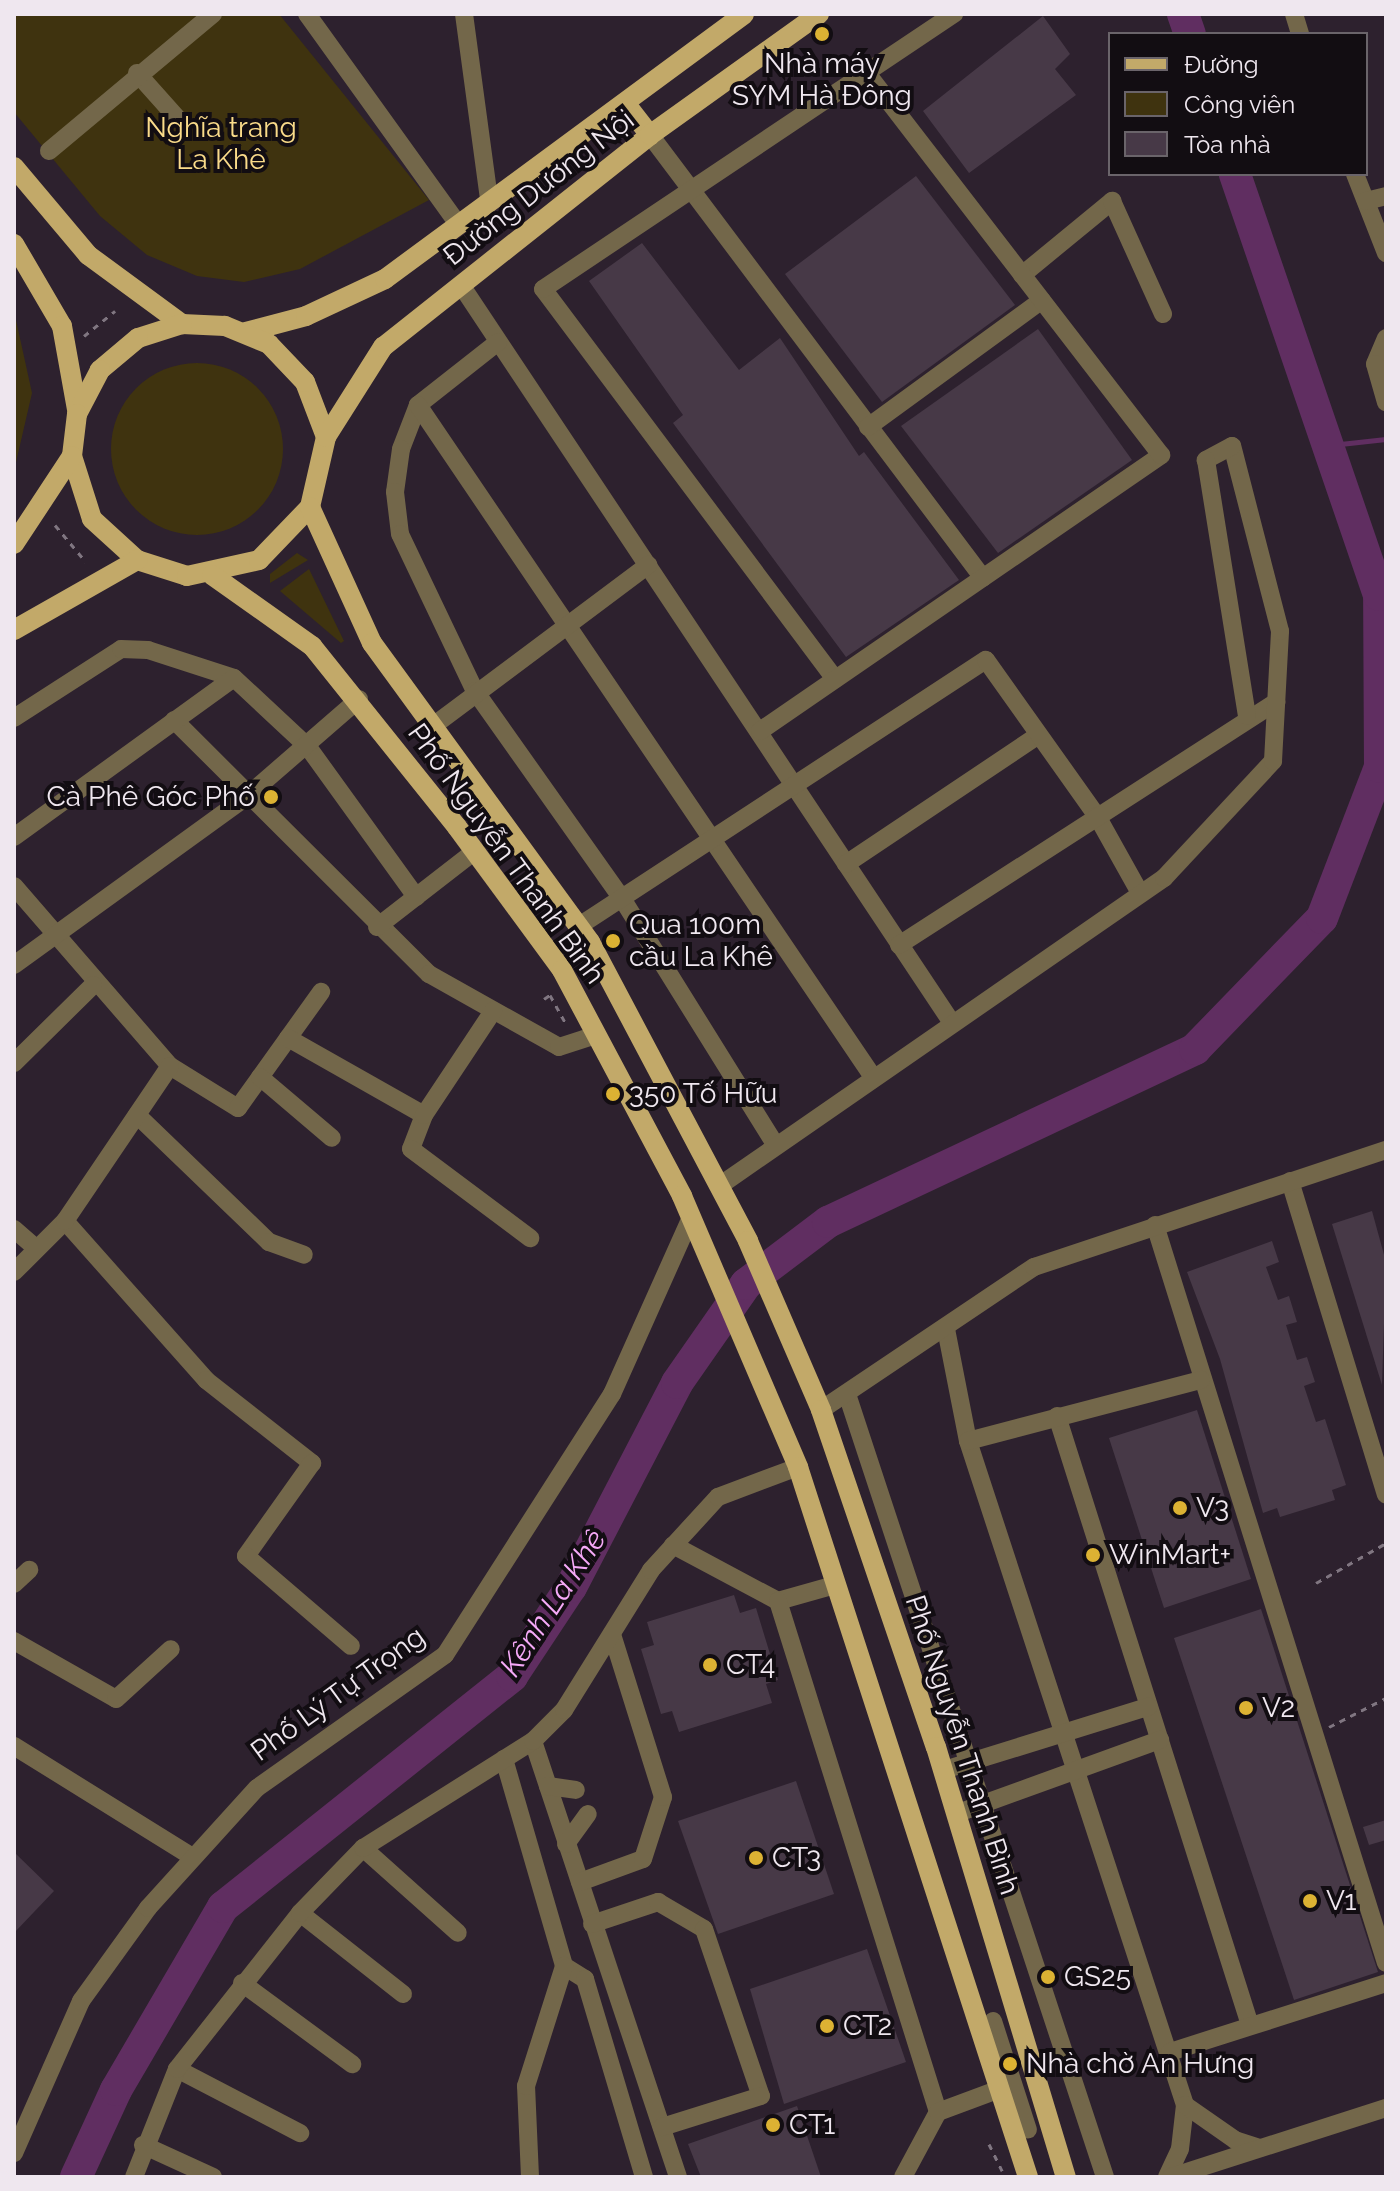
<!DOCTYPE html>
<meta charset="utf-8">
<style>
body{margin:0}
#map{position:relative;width:1400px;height:2191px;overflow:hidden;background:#2d212e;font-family:Raleway,sans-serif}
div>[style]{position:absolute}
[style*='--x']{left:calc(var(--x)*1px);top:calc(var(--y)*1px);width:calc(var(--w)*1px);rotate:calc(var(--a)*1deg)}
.green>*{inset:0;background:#3f330f}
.round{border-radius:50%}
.stream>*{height:5px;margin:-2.5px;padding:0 2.5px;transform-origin:2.5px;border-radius:2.5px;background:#602e61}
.river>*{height:32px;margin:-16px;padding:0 16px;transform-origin:16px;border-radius:16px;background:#602e61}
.building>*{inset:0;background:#473947}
.path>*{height:3px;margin-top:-1.5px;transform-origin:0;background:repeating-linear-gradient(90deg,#807681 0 6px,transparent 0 12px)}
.minor>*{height:18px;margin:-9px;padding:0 9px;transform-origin:9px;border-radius:9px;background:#73674a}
.major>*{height:20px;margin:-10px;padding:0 10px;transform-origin:10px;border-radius:10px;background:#c2a969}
.dots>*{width:22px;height:22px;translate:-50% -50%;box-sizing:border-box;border:4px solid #120d12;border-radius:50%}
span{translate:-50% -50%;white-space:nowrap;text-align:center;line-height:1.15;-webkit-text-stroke:8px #120d12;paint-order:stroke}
.poi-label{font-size:28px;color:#efe7ef}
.right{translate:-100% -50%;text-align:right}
.left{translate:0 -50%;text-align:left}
.park-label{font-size:28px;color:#fadb8a}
.street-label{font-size:28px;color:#efe7ef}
.water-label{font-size:30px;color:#f5a9f7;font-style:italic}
.frame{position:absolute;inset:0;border:16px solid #efe7ef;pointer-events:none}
.legend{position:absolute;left:1108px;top:32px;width:260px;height:144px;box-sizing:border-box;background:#120d12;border:2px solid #6a646a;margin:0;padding:10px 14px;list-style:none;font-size:24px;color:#efe7ef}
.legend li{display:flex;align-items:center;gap:16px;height:40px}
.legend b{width:40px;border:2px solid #6a646a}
</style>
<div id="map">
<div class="green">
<i style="clip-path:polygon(14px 14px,279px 14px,429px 200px,300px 269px,244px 282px,197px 276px,147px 255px,100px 216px,14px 112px)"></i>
<i style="clip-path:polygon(14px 311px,32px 393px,14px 471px)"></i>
<i class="round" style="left:111px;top:363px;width:172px;height:172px"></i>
<i style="clip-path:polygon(297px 553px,308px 560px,270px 583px,270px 574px)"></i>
<i style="clip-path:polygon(309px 569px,344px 641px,341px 643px,280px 591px)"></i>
</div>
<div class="stream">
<i style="--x:1322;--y:446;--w:64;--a:-6.2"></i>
</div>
<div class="river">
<i style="--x:1183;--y:14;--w:21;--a:71"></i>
<i style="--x:76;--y:2177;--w:96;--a:-65.3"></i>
<i style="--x:116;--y:2090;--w:212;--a:-59.7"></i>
<i style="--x:223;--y:1907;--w:370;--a:-38.6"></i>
<i style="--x:512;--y:1676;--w:107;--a:-56.5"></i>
<i style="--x:571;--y:1587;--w:230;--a:-62.5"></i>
<i style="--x:677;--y:1383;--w:121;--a:-55.1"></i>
<i style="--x:746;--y:1284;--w:103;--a:-37.1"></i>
<i style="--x:828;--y:1222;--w:406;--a:-25.2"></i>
<i style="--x:1195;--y:1049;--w:182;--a:-45.9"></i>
<i style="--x:1322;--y:918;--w:162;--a:-69"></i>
<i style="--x:1380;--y:767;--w:172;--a:-90.3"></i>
<i style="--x:1379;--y:595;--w:445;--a:-108.9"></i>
</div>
<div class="building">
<i style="clip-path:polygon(1043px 16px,1070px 54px,1055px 69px,1076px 95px,969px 173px,923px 111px)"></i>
<i style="clip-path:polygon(916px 176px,1015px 305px,882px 402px,785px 274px)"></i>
<i style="clip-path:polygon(642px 243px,739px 370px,780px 338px,859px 456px,864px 452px,959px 580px,846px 657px,673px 423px,683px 415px,589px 281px)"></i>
<i style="clip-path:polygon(1038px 329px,1132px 460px,998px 553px,901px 426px)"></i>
<i style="clip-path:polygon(1372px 1211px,1386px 1262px,1382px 1385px,1332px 1224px)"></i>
<i style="clip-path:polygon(1272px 1241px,1279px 1262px,1266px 1267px,1278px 1300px,1289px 1296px,1297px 1322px,1286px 1325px,1297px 1360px,1307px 1357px,1315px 1382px,1304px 1386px,1316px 1422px,1325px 1419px,1346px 1485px,1332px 1490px,1335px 1500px,1280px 1517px,1277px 1508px,1263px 1513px,1220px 1359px,1187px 1272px)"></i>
<i style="clip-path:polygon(1197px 1410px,1251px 1579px,1164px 1608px,1109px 1438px)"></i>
<i style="clip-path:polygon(734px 1595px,740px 1613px,756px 1608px,778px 1680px,766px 1684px,772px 1703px,679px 1732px,672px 1711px,661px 1714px,641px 1649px,654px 1645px,647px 1622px)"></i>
<i style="clip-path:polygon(1261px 1609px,1378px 1972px,1294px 2000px,1174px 1638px)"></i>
<i style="clip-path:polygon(796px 1781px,834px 1894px,718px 1934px,678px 1821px)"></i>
<i style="clip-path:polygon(1386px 1820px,1386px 1840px,1369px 1845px,1363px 1827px)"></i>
<i style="clip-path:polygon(14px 1852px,54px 1891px,14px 1933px)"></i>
<i style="clip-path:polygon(867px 1949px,906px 2062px,784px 2104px,750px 1989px)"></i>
<i style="clip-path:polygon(797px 2106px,821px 2177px,701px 2177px,688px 2144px)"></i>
</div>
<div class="path">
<i style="--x:84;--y:336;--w:40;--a:-39"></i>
<i style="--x:55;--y:525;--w:48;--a:50"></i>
<i style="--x:544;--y:999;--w:7;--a:-34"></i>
<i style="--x:550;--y:995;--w:33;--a:61"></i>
<i style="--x:1316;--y:1583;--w:81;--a:-29.7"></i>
<i style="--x:1329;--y:1727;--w:64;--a:-27"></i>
<i style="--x:989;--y:2144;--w:30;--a:64"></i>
</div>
<div class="minor">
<i style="--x:307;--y:14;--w:259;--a:54.3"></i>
<i style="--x:464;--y:14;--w:187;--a:82.3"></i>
<i style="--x:1294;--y:14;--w:21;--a:73"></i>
<i style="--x:137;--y:73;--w:62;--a:48.3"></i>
<i style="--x:650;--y:135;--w:554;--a:53.07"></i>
<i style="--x:49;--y:151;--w:214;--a:-39.9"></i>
<i style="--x:1355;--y:174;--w:85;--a:68.6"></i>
<i style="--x:1366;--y:201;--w:21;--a:-14"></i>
<i style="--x:1022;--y:275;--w:117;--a:-39.4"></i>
<i style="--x:1112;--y:201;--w:124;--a:65.7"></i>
<i style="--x:461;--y:285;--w:886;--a:56.36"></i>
<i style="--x:1386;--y:338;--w:28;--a:113"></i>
<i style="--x:1375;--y:364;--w:40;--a:74"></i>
<i style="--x:498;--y:342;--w:102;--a:141.8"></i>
<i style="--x:418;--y:405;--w:47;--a:111.1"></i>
<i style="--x:401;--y:449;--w:43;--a:97.9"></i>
<i style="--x:395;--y:492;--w:42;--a:83.2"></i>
<i style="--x:400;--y:534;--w:174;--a:64.5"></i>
<i style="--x:475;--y:691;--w:256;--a:54.7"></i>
<i style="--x:623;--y:900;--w:286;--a:58.1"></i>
<i style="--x:418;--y:405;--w:812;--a:55.9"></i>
<i style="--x:868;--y:427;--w:215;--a:-36.1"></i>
<i style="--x:835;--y:679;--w:487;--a:-126.8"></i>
<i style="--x:543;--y:289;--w:495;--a:-33.8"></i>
<i style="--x:14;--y:718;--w:127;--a:-32.8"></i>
<i style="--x:121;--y:649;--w:27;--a:2"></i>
<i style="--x:148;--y:650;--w:90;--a:18"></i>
<i style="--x:234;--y:678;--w:101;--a:43"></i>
<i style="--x:308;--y:747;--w:185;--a:54.2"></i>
<i style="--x:174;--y:720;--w:360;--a:44.9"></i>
<i style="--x:429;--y:974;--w:149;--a:29.3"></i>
<i style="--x:559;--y:1047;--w:39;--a:-18"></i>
<i style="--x:433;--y:726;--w:269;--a:-36.8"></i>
<i style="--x:760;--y:731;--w:487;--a:-34.5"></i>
<i style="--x:1161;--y:455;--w:482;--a:-127.6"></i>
<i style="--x:14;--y:837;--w:271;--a:-35.9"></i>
<i style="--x:846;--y:864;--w:230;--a:-33.8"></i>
<i style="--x:14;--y:886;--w:238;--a:49.1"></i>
<i style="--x:170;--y:1066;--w:80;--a:31.7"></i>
<i style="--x:238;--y:1108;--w:143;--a:-54.4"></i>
<i style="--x:579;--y:926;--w:486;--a:-33.2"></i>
<i style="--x:986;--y:660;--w:191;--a:54.6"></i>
<i style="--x:1097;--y:816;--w:88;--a:60.8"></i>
<i style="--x:377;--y:927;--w:124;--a:-37.8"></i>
<i style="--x:899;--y:945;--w:449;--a:-32.8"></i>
<i style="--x:14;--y:965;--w:285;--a:-35.9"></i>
<i style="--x:245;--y:798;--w:151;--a:-41"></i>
<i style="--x:288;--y:1038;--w:156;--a:29.5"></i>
<i style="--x:424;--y:1115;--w:36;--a:111"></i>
<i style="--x:411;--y:1149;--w:149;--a:36.8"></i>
<i style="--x:14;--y:1063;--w:111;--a:-44.6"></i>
<i style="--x:260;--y:1077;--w:94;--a:40.3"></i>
<i style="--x:137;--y:1115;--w:183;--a:43.9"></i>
<i style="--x:269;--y:1242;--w:37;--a:20"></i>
<i style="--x:424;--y:1115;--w:125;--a:-56.4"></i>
<i style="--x:1290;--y:1181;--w:328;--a:73"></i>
<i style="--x:722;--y:1184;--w:538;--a:-34.7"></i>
<i style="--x:1164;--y:878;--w:160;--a:-47"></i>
<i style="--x:1273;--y:761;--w:130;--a:-86.9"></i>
<i style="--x:1280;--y:631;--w:191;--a:-104.5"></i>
<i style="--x:1232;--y:446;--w:30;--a:152"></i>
<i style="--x:1206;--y:460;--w:259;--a:80.9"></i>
<i style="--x:65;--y:1221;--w:213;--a:48.4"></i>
<i style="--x:206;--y:1380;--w:135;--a:38.1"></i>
<i style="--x:312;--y:1463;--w:114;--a:125.4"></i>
<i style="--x:246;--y:1556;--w:138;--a:40.6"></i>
<i style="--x:1155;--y:1225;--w:773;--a:72.62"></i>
<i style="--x:14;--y:1229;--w:30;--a:41"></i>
<i style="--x:14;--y:1272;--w:72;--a:-45"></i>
<i style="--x:65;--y:1221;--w:187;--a:-55.9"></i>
<i style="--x:946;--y:1329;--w:114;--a:78.9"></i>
<i style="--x:968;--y:1441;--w:699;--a:71.9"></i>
<i style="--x:1185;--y:2105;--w:44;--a:96.5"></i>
<i style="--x:1180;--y:2149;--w:31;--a:115"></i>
<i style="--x:847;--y:1394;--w:824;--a:71.76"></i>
<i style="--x:821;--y:1410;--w:257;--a:-33.9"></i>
<i style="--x:1034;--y:1267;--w:371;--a:-18.4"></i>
<i style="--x:1057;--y:1416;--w:639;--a:72.42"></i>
<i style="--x:968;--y:1441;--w:241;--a:-14.7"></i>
<i style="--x:673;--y:1545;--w:119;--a:28.1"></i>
<i style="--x:778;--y:1601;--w:59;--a:-15.7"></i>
<i style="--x:14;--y:1584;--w:21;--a:-43"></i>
<i style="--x:778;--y:1601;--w:535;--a:72.61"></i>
<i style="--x:14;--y:1641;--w:117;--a:29.6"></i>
<i style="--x:116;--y:1699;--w:74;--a:-42.3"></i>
<i style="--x:533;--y:1741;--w:459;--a:71.6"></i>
<i style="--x:14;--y:1746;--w:210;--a:31.9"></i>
<i style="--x:504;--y:1759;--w:216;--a:73.8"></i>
<i style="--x:564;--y:1966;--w:25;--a:32"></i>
<i style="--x:585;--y:1979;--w:207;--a:73.4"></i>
<i style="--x:944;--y:1770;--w:214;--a:-17.2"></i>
<i style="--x:548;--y:1786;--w:28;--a:8"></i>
<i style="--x:958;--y:1813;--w:215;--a:-19.9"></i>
<i style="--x:566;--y:1844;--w:37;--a:-54"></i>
<i style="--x:363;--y:1848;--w:127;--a:41.8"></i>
<i style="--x:580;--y:1882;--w:67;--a:-20.1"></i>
<i style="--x:643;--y:1859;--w:65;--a:-72.1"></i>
<i style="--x:663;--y:1797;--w:171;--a:-107.4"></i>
<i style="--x:300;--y:1913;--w:131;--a:38.2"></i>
<i style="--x:592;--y:1924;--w:70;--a:-18.4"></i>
<i style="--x:658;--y:1902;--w:53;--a:30.4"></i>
<i style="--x:704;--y:1929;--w:176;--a:71.2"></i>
<i style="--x:761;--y:2096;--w:104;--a:162.6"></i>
<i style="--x:242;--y:1983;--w:137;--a:36.4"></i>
<i style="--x:993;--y:2021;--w:114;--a:72.2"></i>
<i style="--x:1170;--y:2052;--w:227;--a:-17.7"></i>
<i style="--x:177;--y:2069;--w:139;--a:27.5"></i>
<i style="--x:1185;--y:2105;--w:61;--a:35"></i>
<i style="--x:1235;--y:2140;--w:26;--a:18"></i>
<i style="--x:143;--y:2145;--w:77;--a:24.6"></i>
<i style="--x:14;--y:2153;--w:166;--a:-66.2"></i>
<i style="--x:81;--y:2001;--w:115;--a:-54.2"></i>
<i style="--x:148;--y:1908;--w:162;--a:-47.8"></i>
<i style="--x:257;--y:1788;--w:230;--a:-35.3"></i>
<i style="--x:445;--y:1655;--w:310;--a:-57.4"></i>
<i style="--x:612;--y:1394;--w:194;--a:-65.9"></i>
<i style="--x:134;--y:2177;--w:116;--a:-68.3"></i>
<i style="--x:177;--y:2069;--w:199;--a:-51.7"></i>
<i style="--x:300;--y:1913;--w:91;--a:-45.9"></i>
<i style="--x:363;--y:1848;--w:201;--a:-32.2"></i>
<i style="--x:533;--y:1741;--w:44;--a:-45"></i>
<i style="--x:564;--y:1710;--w:165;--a:-58.1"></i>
<i style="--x:651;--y:1570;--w:99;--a:-47.5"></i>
<i style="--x:718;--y:1497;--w:85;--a:-20.6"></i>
<i style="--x:530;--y:2177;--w:91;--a:-92.5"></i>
<i style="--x:526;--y:2086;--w:126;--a:-72.4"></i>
<i style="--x:903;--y:2177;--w:74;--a:-61.7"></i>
<i style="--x:938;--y:2112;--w:66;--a:-20.4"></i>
<i style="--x:1171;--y:2177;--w:226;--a:-17.8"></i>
</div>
<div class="major">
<i style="--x:625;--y:103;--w:41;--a:52"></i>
<i style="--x:14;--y:167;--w:115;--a:49.9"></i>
<i style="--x:88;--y:255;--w:117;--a:36.3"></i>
<i style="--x:14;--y:244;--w:95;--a:59.7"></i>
<i style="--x:62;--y:326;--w:84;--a:79.8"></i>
<i style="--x:246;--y:332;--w:62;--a:-14.9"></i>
<i style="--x:306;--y:316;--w:87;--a:-25.1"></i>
<i style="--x:385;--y:279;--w:446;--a:-36.4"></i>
<i style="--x:326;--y:437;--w:59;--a:-110.9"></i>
<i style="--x:305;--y:382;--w:52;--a:-133.5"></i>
<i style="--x:269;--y:344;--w:48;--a:-157.8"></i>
<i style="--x:225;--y:326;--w:43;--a:-177.3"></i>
<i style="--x:182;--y:324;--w:46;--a:162.3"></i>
<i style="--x:138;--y:338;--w:50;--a:139.9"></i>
<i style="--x:100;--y:370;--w:50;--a:117.6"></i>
<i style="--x:77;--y:414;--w:42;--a:96.8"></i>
<i style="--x:72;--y:456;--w:66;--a:72.4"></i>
<i style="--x:92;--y:519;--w:61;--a:42.3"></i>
<i style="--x:137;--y:560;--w:52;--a:17.7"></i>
<i style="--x:187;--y:576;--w:74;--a:-12.5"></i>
<i style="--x:259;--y:560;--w:74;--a:-46.1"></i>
<i style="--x:310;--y:507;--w:72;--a:-77.1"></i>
<i style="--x:326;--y:437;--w:107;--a:-57.7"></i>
<i style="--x:383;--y:347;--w:341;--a:-38.4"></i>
<i style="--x:650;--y:135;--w:208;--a:-35.6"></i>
<i style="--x:310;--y:507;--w:149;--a:65.5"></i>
<i style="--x:372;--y:643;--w:370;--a:53.9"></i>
<i style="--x:590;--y:942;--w:338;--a:62.1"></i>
<i style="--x:748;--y:1241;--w:184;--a:66.6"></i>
<i style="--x:821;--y:1410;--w:356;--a:71.2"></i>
<i style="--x:936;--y:1747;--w:449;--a:73.2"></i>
<i style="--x:14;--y:544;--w:105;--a:-56.6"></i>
<i style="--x:212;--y:575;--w:123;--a:35.4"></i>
<i style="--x:312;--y:646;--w:232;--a:51.3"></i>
<i style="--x:457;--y:827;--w:177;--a:53.7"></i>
<i style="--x:562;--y:970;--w:256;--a:62"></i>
<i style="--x:682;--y:1196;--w:295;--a:66.8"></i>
<i style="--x:798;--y:1467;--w:746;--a:72.05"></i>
<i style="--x:14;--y:630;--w:142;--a:-29.6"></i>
</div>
<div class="dots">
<i style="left:822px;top:34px;background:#dcb233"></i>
<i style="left:271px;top:797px;background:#dcb233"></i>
<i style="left:613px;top:941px;background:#dcb233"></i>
<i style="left:613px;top:1094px;background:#dcb233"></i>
<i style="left:1180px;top:1508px;background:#dcb233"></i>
<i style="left:1093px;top:1555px;background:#dcb233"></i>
<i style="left:710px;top:1665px;background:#dcb233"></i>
<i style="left:1246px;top:1708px;background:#dcb233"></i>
<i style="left:756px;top:1858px;background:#dcb233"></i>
<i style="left:1310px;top:1901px;background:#dcb233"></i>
<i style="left:1048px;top:1977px;background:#dcb233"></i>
<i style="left:827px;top:2026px;background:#dcb233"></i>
<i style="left:1010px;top:2064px;background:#dcb233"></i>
<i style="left:773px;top:2125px;background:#dcb233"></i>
</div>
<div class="poi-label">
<span style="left:822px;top:80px">Nhà máy<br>SYM Hà Đông</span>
<span class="right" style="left:255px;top:797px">Cà Phê Góc Phố</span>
<span class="left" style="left:629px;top:941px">Qua 100m<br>cầu La Khê</span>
<span class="left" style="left:629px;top:1094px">350 Tố Hữu</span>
<span class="left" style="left:1196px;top:1508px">V3</span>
<span class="left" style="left:1109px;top:1555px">WinMart+</span>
<span class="left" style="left:726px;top:1665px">CT4</span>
<span class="left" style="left:1262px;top:1708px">V2</span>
<span class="left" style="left:772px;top:1858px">CT3</span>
<span class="left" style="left:1326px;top:1901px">V1</span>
<span class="left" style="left:1064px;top:1977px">GS25</span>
<span class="left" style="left:843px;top:2026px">CT2</span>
<span class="left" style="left:1026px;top:2064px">Nhà chờ An Hưng</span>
<span class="left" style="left:789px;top:2125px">CT1</span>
</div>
<div class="park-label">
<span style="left:221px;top:144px">Nghĩa trang<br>La Khê</span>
</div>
<div class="street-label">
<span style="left:539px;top:188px;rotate:-38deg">Đường Dương Nội</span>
<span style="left:506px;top:854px;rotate:54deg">Phố Nguyễn Thanh Bình</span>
<span style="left:338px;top:1694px;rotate:-36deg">Phố Lý Tự Trọng</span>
<span style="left:962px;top:1745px;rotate:72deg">Phố Nguyễn Thanh Bình</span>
</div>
<div class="water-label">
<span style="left:553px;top:1603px;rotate:-57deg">Kênh La Khê</span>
</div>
<div class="frame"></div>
<ul class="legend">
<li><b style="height:10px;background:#c2a969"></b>Đường</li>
<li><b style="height:22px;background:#3f330f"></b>Công viên</li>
<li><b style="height:22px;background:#473947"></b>Tòa nhà</li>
</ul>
</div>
